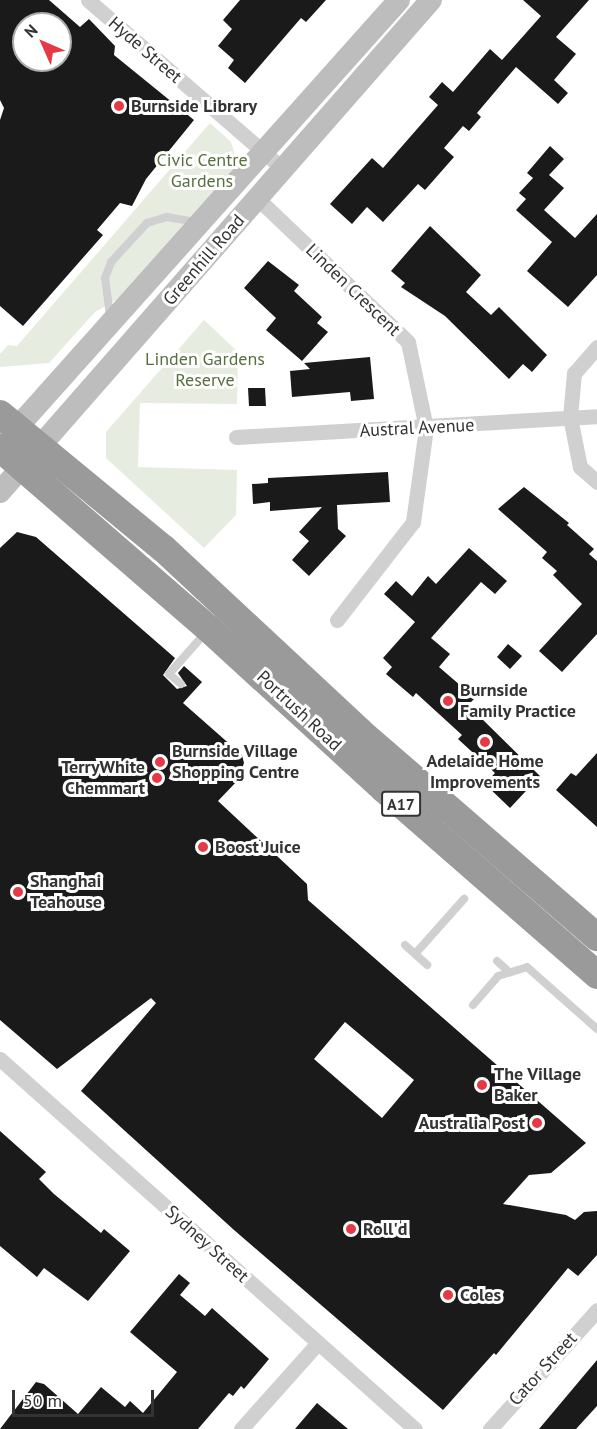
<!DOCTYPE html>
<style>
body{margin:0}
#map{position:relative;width:597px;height:1429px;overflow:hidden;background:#fff;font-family:"PT Sans",sans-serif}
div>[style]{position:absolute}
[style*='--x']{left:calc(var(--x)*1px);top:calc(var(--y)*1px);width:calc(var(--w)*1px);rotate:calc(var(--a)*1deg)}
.green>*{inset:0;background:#e6ecdf}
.building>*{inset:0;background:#1a1a1a}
.lane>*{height:8px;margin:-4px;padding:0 4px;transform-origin:4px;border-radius:4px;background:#d0d0d0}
.street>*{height:15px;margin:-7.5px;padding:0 7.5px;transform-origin:7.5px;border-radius:7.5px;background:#d0d0d0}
.secondary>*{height:22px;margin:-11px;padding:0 11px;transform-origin:11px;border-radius:11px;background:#bdbdbd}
.highway>*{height:28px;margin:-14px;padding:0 14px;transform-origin:14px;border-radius:14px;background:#9a9a9a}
.dots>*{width:16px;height:16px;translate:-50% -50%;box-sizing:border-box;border:3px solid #fff;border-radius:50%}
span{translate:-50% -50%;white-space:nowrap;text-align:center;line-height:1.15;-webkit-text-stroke:6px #fff;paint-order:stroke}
.shield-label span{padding:2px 4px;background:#fff;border:2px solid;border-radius:4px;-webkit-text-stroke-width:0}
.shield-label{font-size:16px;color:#333;font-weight:700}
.street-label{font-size:18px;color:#333}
.poi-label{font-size:18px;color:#333;font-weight:700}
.left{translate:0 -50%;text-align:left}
.right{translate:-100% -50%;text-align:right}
.park-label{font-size:18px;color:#56703f}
.north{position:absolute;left:12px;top:12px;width:60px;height:60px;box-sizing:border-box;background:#fff;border:2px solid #adadad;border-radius:50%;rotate:315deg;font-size:16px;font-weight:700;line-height:24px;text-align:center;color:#333}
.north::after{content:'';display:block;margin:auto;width:21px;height:27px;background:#e63946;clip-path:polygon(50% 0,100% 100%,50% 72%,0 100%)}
.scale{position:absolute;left:12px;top:1390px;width:142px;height:27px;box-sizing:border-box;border:3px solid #333;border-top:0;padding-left:8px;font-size:18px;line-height:21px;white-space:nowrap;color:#333;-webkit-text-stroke:4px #fff;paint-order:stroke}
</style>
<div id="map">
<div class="green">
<i style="clip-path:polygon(210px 123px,231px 142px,238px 164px,116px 300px,95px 312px,49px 363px,0 367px,0 354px,8px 345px,17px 346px)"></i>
<i style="clip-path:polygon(204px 320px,238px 352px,237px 404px,140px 403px,138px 467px,237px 470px,236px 515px,204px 548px,106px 458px,106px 432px)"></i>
</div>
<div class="building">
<i style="clip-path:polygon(evenodd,0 0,49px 0,80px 27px,89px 19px,115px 46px,114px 55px,194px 120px,146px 179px,132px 206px,120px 203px,97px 230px,103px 235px,23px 326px,0 306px,0 120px,4px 108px,0 100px,0 0,24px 24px,60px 24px,60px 60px,24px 60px,24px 24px)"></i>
<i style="clip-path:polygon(240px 0,326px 0,306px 22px,301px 18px,245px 83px,228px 68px,234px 60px,218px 46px,232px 29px,223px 20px)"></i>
<i style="clip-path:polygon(523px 0,589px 0,556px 37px,576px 54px,554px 80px,568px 93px,558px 104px,516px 67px,477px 113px,481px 117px,469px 131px,463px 126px,444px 148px,454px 157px,425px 190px,418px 184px,383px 222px,367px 207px,352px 224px,330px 204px,372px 158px,383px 168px,438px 105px,429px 97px,442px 82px,453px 92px,490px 49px,502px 60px,541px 16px)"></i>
<i style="clip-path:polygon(550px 146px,564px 159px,549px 175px,564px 188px,544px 210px,575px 238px,597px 214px,597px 275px,568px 307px,527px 271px,552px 242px,516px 210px,526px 199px,519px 193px,533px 178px,527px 173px)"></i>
<i style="clip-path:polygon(430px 226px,481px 275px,466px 292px,491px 315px,499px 307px,547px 355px,532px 372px,523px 364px,509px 379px,445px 316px,401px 287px,405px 283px,391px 271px)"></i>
<i style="clip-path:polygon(268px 261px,299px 285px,294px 291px,322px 317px,317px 323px,328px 332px,302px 361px,266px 330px,276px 318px,244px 288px)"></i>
<i style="clip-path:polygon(370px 357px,374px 399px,351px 401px,350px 392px,292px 397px,290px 371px,310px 369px,304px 363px)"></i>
<i style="clip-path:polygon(248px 388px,265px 388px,266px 406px,249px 406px)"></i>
<i style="clip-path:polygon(388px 472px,390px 502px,337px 505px,338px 529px,346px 536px,309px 576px,292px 560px,309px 541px,299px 532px,322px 507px,270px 511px,270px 502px,253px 504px,252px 484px,268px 483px,268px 478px)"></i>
<i style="clip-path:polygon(524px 487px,569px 523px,567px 525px,594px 549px,589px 554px,597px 561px,597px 634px,562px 672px,539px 651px,582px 604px,553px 575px,557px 571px,542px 558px,547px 552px,498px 509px)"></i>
<i style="clip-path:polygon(evenodd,17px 532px,36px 537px,175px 658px,163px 675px,177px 689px,187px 686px,178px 673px,184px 666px,202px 682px,183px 703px,242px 755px,244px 763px,238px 780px,218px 801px,307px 884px,308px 900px,586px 1143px,551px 1173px,529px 1175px,503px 1204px,566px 1215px,575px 1220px,584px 1212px,597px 1211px,597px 1255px,578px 1276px,568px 1268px,496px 1355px,494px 1353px,443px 1410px,234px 1230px,81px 1091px,156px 1003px,151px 998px,57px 1069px,0 1020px,0 548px,17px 532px,345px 1022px,414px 1080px,382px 1118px,314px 1059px,345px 1022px)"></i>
<i style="clip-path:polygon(469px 548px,507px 581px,495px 594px,481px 582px,431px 638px,450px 654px,439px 667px,475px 698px,469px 704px,474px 711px,540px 776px,510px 808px,485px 784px,495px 773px,458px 739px,462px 735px,416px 693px,413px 697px,386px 674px,392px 667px,383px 658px,415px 622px,384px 594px,396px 581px,412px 596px,428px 576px,436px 584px)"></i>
<i style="clip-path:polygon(508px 644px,522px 656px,510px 669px,497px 657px)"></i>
<i style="clip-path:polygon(597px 753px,597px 827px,556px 790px,571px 773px,576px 776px)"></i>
<i style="clip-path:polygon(0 1131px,46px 1172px,39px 1179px,54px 1194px,101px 1233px,104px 1229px,130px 1251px,88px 1301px,44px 1268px,37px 1277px,0 1246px)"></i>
<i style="clip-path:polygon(179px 1274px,190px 1283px,180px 1295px,205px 1316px,212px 1308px,269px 1359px,244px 1389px,241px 1386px,233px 1396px,229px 1393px,198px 1429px,0 1429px,36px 1382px,44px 1384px,78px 1414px,101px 1387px,125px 1407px,130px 1401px,143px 1413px,177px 1372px,130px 1332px)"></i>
<i style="clip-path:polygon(597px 1360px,597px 1406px,576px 1429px,539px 1429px)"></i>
<i style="clip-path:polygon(317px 1403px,348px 1429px,295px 1429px)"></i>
</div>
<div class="lane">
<i style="--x:110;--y:317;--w:39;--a:-97"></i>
<i style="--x:105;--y:278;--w:17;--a:-69"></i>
<i style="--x:111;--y:262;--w:53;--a:-47.3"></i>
<i style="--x:147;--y:223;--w:21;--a:-17"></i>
<i style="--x:167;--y:217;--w:28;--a:10"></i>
<i style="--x:181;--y:684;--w:16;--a:-140"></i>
<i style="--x:169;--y:674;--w:56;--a:-48.6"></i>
<i style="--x:405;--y:945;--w:30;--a:42"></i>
<i style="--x:415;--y:954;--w:74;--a:-48.3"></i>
<i style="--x:497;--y:961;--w:13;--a:42"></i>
<i style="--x:473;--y:1005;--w:38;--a:-49"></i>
<i style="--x:498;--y:976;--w:30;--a:-17"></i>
<i style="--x:527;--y:967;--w:94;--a:41.5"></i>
</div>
<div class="street">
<i style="--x:88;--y:0;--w:259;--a:40.9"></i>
<i style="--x:258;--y:199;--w:207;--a:43.6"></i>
<i style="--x:408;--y:342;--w:88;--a:78.2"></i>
<i style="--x:426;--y:428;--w:95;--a:97.9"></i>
<i style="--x:413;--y:522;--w:124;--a:127.8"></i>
<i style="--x:597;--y:347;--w:35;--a:131"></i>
<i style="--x:574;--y:373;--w:44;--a:95.2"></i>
<i style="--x:570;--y:417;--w:51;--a:78.7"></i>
<i style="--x:580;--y:467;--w:23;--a:41"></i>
<i style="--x:236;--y:437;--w:362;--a:-3.3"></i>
<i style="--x:0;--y:1059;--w:556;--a:41.72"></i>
<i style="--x:241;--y:1429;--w:115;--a:-48.2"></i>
<i style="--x:490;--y:1429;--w:160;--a:-48"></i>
</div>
<div class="secondary">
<i style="--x:6;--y:440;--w:590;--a:-48.23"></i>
<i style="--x:0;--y:492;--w:654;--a:-48.78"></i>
</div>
<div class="highway">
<i style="--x:0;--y:414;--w:212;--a:39.5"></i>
<i style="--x:164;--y:549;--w:267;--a:43"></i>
<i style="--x:359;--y:731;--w:315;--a:40.9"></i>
<i style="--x:0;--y:448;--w:276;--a:40.9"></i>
<i style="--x:209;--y:629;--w:237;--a:42.4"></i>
<i style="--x:384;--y:789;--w:283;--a:41.1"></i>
</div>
<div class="dots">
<i style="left:119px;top:106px;background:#e63946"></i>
<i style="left:448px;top:701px;background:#e63946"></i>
<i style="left:485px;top:742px;background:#e63946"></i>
<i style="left:160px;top:762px;background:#e63946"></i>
<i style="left:157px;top:778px;background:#e63946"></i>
<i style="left:203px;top:847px;background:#e63946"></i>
<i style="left:18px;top:892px;background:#e63946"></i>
<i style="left:482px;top:1085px;background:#e63946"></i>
<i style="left:537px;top:1123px;background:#e63946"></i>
<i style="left:351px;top:1229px;background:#e63946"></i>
<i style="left:448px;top:1295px;background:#e63946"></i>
</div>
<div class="shield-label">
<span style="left:401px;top:804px">A17</span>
</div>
<div class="street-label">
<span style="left:145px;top:50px;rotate:41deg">Hyde Street</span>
<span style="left:204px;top:260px;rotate:-49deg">Greenhill Road</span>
<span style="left:353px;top:290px;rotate:44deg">Linden Crescent</span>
<span style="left:417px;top:428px;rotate:-3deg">Austral Avenue</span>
<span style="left:299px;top:711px;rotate:43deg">Portrush Road</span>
<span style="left:207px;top:1244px;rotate:42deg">Sydney Street</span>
<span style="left:543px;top:1369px;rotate:-48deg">Cator Street</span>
</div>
<div class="poi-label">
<span class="left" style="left:131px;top:106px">Burnside Library</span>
<span class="left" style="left:460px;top:701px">Burnside<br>Family Practice</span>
<span class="left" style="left:172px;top:762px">Burnside Village<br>Shopping Centre</span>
<span style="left:485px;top:772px">Adelaide Home<br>Improvements</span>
<span class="right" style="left:145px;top:778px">TerryWhite<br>Chemmart</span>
<span class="left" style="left:215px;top:847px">Boost Juice</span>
<span class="left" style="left:30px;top:892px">Shanghai<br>Teahouse</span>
<span class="left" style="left:494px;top:1085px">The Village<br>Baker</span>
<span class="right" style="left:525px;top:1123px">Australia Post</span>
<span class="left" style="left:363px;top:1229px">Roll'd</span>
<span class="left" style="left:460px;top:1295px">Coles</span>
</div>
<div class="park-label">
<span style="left:202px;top:171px">Civic Centre<br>Gardens</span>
<span style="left:205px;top:370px">Linden Gardens<br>Reserve</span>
</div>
<div class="north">N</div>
<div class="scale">50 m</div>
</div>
